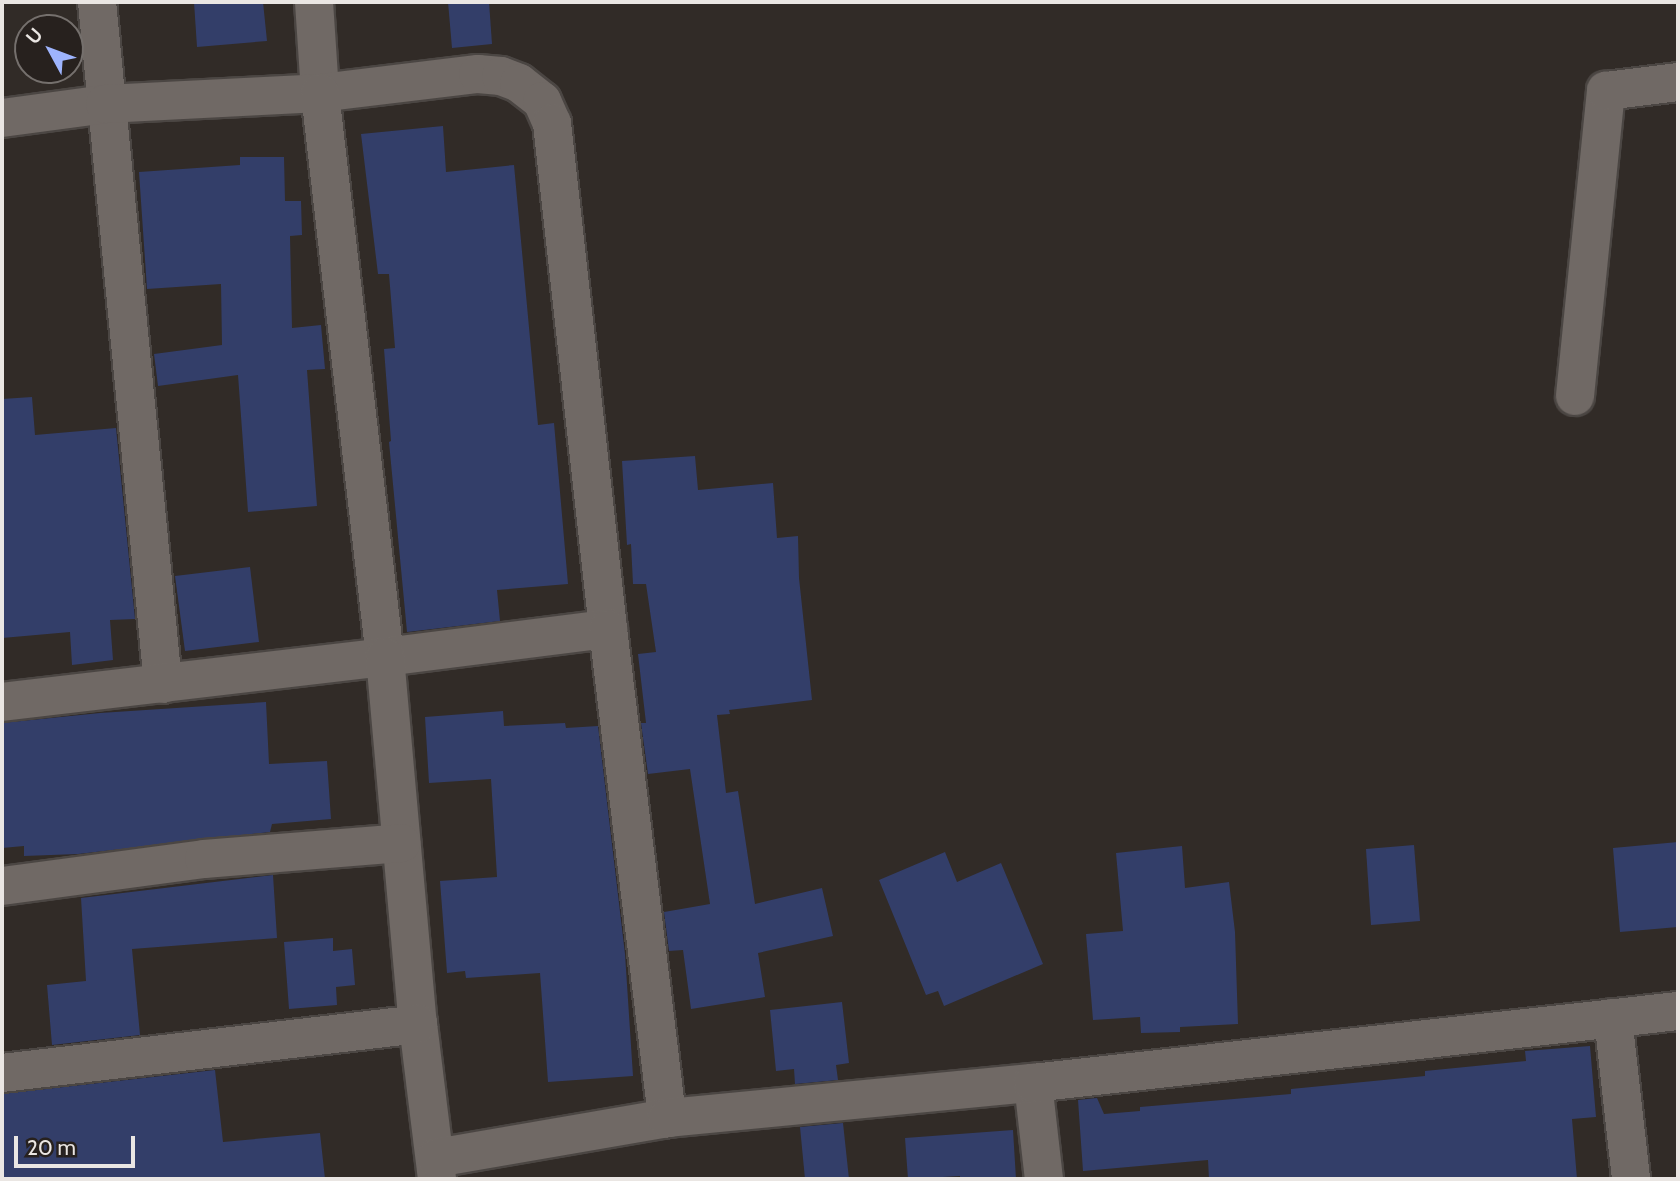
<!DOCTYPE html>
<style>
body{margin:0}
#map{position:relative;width:1680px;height:1181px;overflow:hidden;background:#312b27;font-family:Cabin,sans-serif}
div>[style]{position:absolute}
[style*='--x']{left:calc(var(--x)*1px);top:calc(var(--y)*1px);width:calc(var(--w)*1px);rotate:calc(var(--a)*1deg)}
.building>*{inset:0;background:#333e69}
.roads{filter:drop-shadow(2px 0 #4b4643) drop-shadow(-2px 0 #4b4643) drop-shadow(0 2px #4b4643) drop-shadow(0 -2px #4b4643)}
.minor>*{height:38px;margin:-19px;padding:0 19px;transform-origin:19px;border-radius:19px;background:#706965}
span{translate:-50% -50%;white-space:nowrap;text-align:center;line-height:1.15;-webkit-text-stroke:5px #27211e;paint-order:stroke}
.frame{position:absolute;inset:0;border:4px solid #eae6e3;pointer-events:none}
.north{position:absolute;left:14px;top:14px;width:70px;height:70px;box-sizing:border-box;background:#27211e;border:2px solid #75706d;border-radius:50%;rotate:311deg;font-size:19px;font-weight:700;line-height:28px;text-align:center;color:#eae6e3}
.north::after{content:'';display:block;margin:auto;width:24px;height:32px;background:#9eb4fd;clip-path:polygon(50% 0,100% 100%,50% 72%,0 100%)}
.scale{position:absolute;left:14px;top:1136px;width:121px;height:32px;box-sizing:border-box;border:4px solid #eae6e3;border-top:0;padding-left:9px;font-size:21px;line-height:24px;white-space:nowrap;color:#eae6e3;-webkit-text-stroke:5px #27211e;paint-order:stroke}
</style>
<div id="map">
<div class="building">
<i style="clip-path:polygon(194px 2px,263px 2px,267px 41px,197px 47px)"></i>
<i style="clip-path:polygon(448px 2px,489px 2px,492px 44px,452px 48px)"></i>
<i style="clip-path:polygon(443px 126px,446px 172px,514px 165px,538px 425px,554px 423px,568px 584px,497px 590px,500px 621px,407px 632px,389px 442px,391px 441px,384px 349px,395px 348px,389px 274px,378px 274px,361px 134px)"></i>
<i style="clip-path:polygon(240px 157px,284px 157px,285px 201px,301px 201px,302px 235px,290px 236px,292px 328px,321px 325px,325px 369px,307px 370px,317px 506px,248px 512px,238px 375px,158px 386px,154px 354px,222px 345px,221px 284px,147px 289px,139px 172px,240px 165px)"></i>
<i style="clip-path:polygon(32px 397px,35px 435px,116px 428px,135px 619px,110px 620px,113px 660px,72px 665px,70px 632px,2px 638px,2px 399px)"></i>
<i style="clip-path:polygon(695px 456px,698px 490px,773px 483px,777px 538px,798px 536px,799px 578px,812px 700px,729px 710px,730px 714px,717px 715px,726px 793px,738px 791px,755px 904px,822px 888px,833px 936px,758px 953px,765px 997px,691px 1009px,683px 950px,669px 951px,664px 912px,710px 904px,690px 769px,648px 774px,641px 723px,646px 723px,638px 654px,656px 652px,646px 584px,633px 584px,631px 544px,627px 545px,622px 461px)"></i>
<i style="clip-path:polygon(250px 567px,259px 642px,185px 651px,175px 576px)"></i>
<i style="clip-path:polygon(266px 702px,269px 764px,327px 761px,331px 819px,272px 824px,270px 832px,78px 854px,24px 856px,24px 846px,2px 848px,2px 723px,100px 713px)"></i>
<i style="clip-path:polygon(503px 711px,504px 726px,565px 723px,566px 728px,598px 726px,625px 954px,633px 1076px,548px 1082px,540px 973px,466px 978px,465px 971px,447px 973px,440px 881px,497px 877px,491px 779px,429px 783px,425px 717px)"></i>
<i style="clip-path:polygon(1678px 842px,1678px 927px,1620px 932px,1613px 848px)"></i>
<i style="clip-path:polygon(1414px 845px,1420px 921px,1371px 925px,1366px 849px)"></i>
<i style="clip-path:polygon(1182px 846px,1185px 888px,1229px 882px,1235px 932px,1238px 1024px,1180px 1027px,1180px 1032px,1141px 1033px,1140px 1017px,1093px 1020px,1086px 934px,1123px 931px,1116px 853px)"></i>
<i style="clip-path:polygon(945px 852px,957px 882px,1001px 863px,1043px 964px,944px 1006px,938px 991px,926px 995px,879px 880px)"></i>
<i style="clip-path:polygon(273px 875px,277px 938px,132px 949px,140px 1035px,52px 1045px,47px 985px,86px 981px,81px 898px)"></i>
<i style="clip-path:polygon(333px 938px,333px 951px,352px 949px,355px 985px,336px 987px,337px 1005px,289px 1009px,284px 942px)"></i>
<i style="clip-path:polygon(842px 1002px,849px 1063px,836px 1065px,838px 1080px,795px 1084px,794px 1069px,776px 1071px,770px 1010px)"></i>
<i style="clip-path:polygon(1590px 1046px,1596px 1117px,1572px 1119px,1577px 1179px,1209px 1179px,1208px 1160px,1083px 1171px,1078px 1100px,1097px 1098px,1104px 1114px,1140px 1111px,1140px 1107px,1291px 1094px,1291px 1089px,1425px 1076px,1425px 1071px,1526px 1061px,1525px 1051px)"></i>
<i style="clip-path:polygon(215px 1070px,223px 1142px,320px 1133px,325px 1179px,2px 1179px,2px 1094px)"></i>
<i style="clip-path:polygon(843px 1123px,849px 1179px,805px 1179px,800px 1127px)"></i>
<i style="clip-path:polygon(1013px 1130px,1016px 1179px,960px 1179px,960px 1176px,908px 1179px,905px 1138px)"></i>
</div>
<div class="roads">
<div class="minor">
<i style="--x:97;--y:2;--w:685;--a:84.47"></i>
<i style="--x:314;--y:2;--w:91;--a:86.2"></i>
<i style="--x:320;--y:93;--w:159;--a:-6.9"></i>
<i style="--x:478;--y:74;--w:23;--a:5"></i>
<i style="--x:501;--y:76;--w:19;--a:21"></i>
<i style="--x:519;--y:83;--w:29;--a:38"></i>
<i style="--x:542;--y:101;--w:24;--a:66"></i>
<i style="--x:552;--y:123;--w:509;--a:83.68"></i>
<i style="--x:2;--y:118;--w:104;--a:-7.7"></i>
<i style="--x:105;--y:104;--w:215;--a:-2.9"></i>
<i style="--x:320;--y:93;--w:568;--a:83.43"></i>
<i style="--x:385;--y:657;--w:225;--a:-7.2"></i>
<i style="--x:608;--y:629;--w:493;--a:83.1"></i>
<i style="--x:1575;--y:396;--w:307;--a:-84.2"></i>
<i style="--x:1606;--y:91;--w:73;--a:-7.1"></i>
<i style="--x:2;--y:702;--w:386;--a:-6.7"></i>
<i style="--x:385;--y:657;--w:368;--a:84.9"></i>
<i style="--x:418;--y:1024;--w:156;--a:83"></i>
<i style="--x:2;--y:886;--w:204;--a:-7.6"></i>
<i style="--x:204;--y:859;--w:198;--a:-4.6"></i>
<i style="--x:1613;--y:1018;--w:162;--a:83.6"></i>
<i style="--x:2;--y:1073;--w:419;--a:-6.7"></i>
<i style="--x:1033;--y:1083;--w:97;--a:83.5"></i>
<i style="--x:436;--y:1158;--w:234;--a:-9.8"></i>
<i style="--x:667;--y:1118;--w:368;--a:-5.5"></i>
<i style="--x:1033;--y:1083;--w:649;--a:-6.37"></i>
</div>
</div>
<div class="frame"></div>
<div class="north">U</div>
<div class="scale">20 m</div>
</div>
